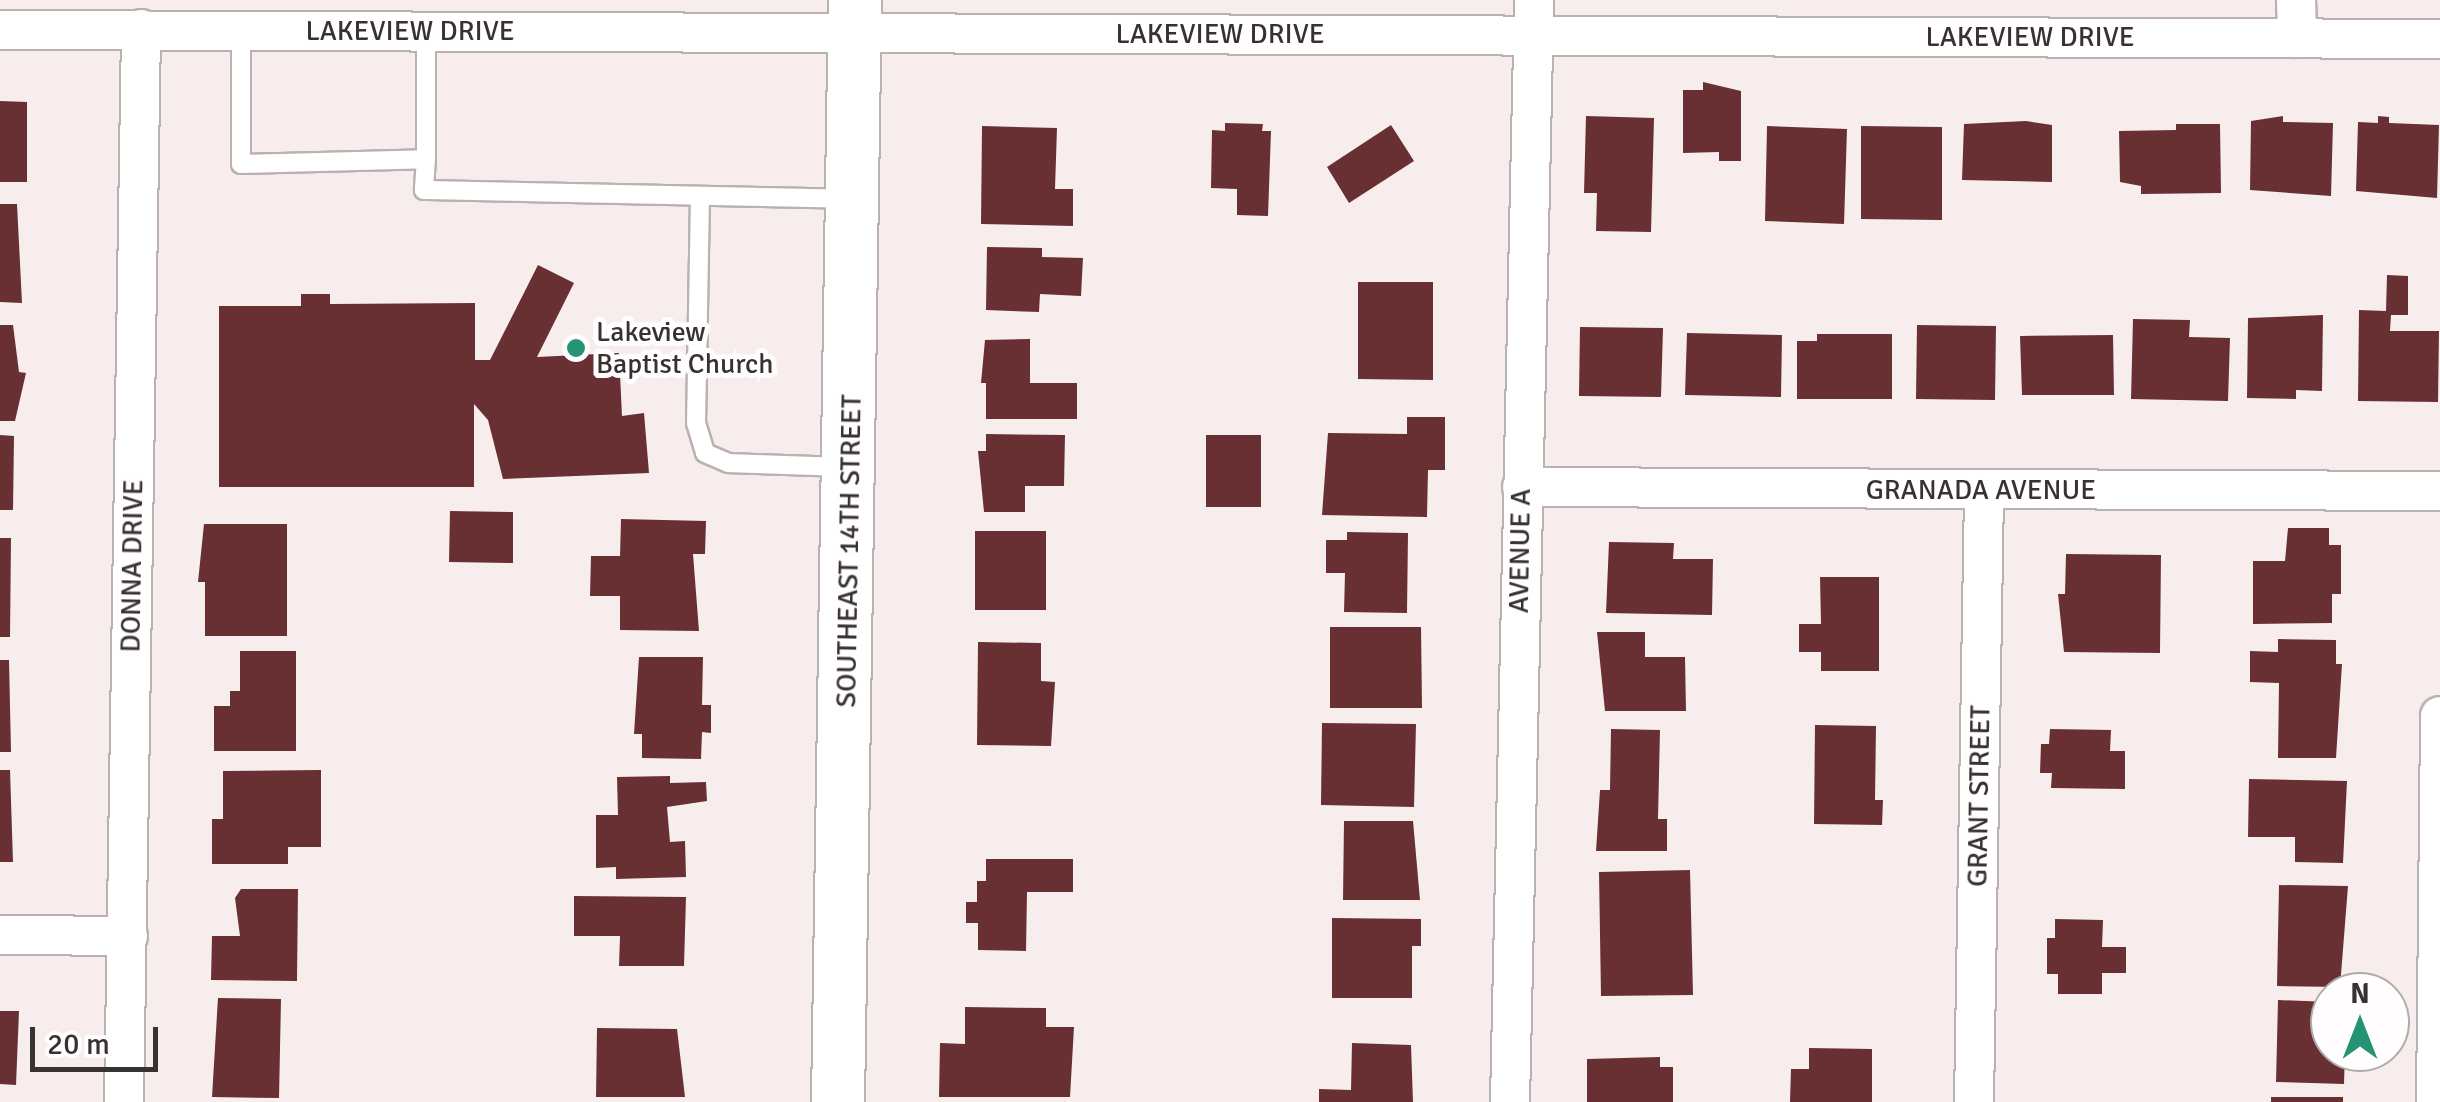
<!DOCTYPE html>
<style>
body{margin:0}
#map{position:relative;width:2440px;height:1102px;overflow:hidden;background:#f7eded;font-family:Signika,sans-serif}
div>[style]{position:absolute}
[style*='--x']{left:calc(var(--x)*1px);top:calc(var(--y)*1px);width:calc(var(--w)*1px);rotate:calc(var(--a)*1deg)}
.building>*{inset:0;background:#683032}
.roads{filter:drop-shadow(2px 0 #bab1b1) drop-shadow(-2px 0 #bab1b1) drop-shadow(0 2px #bab1b1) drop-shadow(0 -2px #bab1b1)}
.lane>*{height:18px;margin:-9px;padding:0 9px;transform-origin:9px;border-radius:9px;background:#fff}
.street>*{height:38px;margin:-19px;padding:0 19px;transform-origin:19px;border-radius:19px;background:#fff}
.secondary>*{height:52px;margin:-26px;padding:0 26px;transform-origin:26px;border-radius:26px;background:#fff}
.dots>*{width:28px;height:28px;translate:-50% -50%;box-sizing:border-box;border:5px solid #fffdfd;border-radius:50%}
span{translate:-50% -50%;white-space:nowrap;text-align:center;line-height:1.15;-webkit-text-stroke:10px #fffdfd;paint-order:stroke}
.street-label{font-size:28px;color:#363232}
.poi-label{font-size:28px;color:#363232}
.left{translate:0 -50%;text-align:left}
.north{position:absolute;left:2310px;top:972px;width:100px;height:100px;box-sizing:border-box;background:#fffdfd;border:2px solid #afacac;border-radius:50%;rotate:0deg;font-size:28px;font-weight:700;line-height:40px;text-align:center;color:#363232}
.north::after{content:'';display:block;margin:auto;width:35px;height:45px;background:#259475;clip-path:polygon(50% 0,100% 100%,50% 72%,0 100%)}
.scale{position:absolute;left:30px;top:1027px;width:128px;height:45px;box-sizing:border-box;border:5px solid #363232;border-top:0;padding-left:12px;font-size:30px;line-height:35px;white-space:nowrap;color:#363232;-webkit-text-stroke:8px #fffdfd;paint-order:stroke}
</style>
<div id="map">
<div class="building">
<i style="clip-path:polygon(1703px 82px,1741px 91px,1741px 161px,1719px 161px,1719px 152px,1683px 153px,1683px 90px,1703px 90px)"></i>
<i style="clip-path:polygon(0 101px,27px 102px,27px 182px,0 182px)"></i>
<i style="clip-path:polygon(1586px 116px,1654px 118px,1651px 232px,1596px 231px,1597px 193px,1584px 193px)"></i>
<i style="clip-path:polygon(2283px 116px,2283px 122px,2333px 123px,2331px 196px,2250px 190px,2251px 121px)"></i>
<i style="clip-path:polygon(2378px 116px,2389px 117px,2389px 123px,2439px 125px,2437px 198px,2356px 191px,2358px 122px,2378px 123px)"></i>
<i style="clip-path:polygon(2026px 121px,2052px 125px,2052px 182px,1962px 180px,1964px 124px)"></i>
<i style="clip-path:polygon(1225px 123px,1263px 124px,1262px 131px,1271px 131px,1268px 216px,1237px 215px,1237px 189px,1211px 188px,1212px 130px,1225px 131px)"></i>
<i style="clip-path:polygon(2176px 124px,2220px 124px,2221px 193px,2141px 194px,2141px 186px,2120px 182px,2119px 131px,2176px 130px)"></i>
<i style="clip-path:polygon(1391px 125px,1414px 161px,1349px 203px,1327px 167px)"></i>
<i style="clip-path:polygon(982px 126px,1057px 128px,1055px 189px,1073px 189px,1073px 226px,981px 224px)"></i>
<i style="clip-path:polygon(1767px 126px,1847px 129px,1844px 224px,1765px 221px)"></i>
<i style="clip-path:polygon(1861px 126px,1942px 127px,1942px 220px,1861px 219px)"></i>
<i style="clip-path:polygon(0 204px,17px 204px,22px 303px,0 302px)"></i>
<i style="clip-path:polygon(987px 247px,1042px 248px,1042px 257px,1083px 258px,1081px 296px,1040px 294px,1039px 312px,986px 310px)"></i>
<i style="clip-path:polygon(538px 265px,574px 283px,537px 357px,619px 353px,622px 416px,644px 413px,649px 473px,503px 479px,488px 420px,474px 404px,474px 487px,219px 487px,219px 306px,301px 306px,301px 294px,330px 294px,330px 304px,475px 303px,475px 360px,490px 360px)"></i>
<i style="clip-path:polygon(2387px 275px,2408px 276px,2408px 315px,2391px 315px,2390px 331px,2439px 331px,2438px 402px,2358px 401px,2359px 310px,2386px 311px)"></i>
<i style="clip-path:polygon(1358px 282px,1433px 282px,1433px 380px,1358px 379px)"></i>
<i style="clip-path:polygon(2323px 315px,2322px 391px,2296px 390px,2296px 399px,2247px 398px,2248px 318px)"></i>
<i style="clip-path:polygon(2133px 319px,2190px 320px,2189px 337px,2230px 338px,2228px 401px,2131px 399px)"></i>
<i style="clip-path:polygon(0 325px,13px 325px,19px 372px,26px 373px,15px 421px,0 421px)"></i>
<i style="clip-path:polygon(1917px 325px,1996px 326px,1995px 400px,1916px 399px)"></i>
<i style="clip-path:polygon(1580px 327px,1663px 328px,1661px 397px,1579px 396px)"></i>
<i style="clip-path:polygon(1687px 333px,1782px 335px,1781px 397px,1685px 395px)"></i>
<i style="clip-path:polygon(1817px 334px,1892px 334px,1892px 399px,1797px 399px,1797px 341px,1817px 341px)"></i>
<i style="clip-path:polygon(2113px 335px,2114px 395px,2022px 395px,2020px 336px)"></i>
<i style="clip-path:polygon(1030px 339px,1030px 383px,1077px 383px,1077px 419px,986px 419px,986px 383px,981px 383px,985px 340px)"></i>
<i style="clip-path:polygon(1407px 417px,1445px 417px,1445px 470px,1428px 470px,1427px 517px,1322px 515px,1328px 433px,1407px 434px)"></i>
<i style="clip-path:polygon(986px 434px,1065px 435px,1064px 486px,1025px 486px,1025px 512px,984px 512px,978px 451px,986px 451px)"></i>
<i style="clip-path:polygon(0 435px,14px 436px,13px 510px,0 510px)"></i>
<i style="clip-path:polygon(1206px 435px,1261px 435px,1261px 507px,1206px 507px)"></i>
<i style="clip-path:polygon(450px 511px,513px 512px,513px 563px,449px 562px)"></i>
<i style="clip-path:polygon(621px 519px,706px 521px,705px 554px,693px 554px,699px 631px,620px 630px,620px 596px,590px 596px,591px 556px,620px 556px)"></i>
<i style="clip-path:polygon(204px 524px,287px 524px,287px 636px,205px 636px,205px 582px,198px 582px)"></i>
<i style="clip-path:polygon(2288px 528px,2329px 528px,2329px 545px,2341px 545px,2341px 594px,2332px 594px,2332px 623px,2253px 624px,2253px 561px,2285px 561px)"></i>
<i style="clip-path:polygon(975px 531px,1046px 531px,1046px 610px,975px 610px)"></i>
<i style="clip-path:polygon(1347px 532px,1408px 533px,1407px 613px,1344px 612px,1345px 573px,1326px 573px,1326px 540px,1347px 540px)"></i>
<i style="clip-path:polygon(0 538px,11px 538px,10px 637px,0 637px)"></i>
<i style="clip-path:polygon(1609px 542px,1674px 543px,1673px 559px,1713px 559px,1712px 615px,1606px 613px)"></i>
<i style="clip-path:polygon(2066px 554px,2161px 555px,2160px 653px,2064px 652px,2058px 594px,2065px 594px)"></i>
<i style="clip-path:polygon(1820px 577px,1879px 577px,1879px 671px,1821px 671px,1821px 652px,1799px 652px,1799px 624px,1821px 624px)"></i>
<i style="clip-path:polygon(1330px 627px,1421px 627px,1422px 708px,1330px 708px)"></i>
<i style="clip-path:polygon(1597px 632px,1645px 632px,1645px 657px,1685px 657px,1686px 711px,1605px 711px)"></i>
<i style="clip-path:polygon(2278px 639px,2336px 640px,2336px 664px,2342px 664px,2336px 758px,2278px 758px,2279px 683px,2250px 682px,2250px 651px,2278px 652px)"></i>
<i style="clip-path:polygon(978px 642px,1041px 643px,1041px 681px,1055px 682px,1051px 746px,977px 745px)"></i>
<i style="clip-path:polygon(240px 651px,296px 651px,296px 751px,214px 751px,214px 706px,230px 706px,230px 691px,240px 691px)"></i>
<i style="clip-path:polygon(639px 657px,703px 657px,702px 705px,711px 705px,711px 733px,702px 732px,701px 759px,642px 758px,642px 734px,634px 734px)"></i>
<i style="clip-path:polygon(0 660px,9px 660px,11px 752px,0 752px)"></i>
<i style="clip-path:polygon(1322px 723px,1416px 724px,1414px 807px,1321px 805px)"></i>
<i style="clip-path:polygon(1815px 725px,1876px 726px,1875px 800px,1883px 800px,1882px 825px,1814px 824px)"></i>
<i style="clip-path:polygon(1611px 729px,1660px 730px,1658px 819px,1667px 819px,1667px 851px,1596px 851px,1600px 790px,1610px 790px)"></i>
<i style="clip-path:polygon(2050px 729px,2111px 730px,2110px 751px,2125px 751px,2125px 789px,2051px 788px,2052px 773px,2040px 773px,2041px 744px,2049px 744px)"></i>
<i style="clip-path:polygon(0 770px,10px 770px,13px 862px,0 862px)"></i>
<i style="clip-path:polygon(321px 770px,321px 847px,288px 847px,288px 864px,212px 864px,212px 819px,223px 819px,223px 771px)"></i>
<i style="clip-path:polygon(670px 776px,670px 783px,706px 782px,707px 801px,667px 807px,670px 842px,685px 841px,686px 877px,616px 879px,616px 867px,596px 868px,596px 815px,618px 815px,617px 777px)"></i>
<i style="clip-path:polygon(2249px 779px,2347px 781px,2343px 863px,2295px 862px,2295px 837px,2248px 837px)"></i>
<i style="clip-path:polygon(1344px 821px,1413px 821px,1420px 900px,1343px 900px)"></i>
<i style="clip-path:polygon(986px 859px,1073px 859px,1073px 892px,1027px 892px,1026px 951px,978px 950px,978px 923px,966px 923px,966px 902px,977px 902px,977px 881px,986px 881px)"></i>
<i style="clip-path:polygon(1690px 870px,1693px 995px,1601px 996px,1599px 872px)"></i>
<i style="clip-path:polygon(2279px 885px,2348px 886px,2340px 987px,2277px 986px)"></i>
<i style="clip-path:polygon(241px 889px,298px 889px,297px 981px,211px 980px,212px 936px,240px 936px,235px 898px)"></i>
<i style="clip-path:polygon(574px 896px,686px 897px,684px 966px,619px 966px,620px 936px,574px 936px)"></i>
<i style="clip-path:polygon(1332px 918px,1421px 919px,1421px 946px,1412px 946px,1412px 998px,1332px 998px)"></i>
<i style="clip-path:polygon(2055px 919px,2103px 920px,2102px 947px,2126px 947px,2126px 973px,2102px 973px,2102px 994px,2058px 994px,2058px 974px,2047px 974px,2047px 938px,2055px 938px)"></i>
<i style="clip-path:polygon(218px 998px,281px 999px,279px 1098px,212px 1097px)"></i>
<i style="clip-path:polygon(2278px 1000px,2330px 1002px,2330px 1052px,2345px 1052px,2344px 1084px,2276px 1082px)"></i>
<i style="clip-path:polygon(965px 1007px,1046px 1008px,1046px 1027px,1074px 1027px,1070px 1097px,939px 1097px,940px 1043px,965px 1044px)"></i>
<i style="clip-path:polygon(0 1011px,19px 1011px,16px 1085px,0 1084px)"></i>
<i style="clip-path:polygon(597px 1028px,677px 1029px,685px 1097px,596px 1097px)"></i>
<i style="clip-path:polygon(1352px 1043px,1411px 1045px,1413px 1102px,1319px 1102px,1319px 1089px,1351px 1090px)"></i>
<i style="clip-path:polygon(1809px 1048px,1872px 1049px,1872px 1102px,1790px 1102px,1791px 1069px,1809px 1069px)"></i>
<i style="clip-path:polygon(1660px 1057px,1660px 1067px,1673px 1067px,1673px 1102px,1587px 1102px,1587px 1059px)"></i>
<i style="clip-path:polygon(2271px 1097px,2343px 1097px,2343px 1102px,2271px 1102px)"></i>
</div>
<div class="roads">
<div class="lane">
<i style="--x:241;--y:30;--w:134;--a:90"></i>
<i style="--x:241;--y:164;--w:185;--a:-1.5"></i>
<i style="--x:426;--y:159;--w:31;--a:94"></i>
<i style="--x:424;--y:190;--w:425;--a:1.2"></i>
<i style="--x:426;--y:159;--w:128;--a:-90"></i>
<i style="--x:700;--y:196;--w:227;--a:91"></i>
<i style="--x:696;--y:423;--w:31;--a:73"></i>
<i style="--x:705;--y:453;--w:25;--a:23"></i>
<i style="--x:728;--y:463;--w:115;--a:2"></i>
</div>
<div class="street">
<i style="--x:2296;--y:0;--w:38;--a:88"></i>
<i style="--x:0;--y:30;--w:2440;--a:0.21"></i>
<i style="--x:1522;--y:487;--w:918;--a:0.25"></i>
<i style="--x:0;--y:935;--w:128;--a:0.4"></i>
<i style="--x:124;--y:1102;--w:1073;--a:-89.09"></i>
<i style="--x:1510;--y:1102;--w:1102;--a:-88.75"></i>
<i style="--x:1974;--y:1102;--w:612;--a:-89.06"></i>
<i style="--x:2436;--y:1102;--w:386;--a:-89.4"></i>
</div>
<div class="secondary">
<i style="--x:838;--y:1102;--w:1102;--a:-89.12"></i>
</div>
</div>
<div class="dots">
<i style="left:576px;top:348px;background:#259475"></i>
</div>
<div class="street-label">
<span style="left:410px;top:31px">LAKEVIEW DRIVE</span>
<span style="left:1220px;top:34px">LAKEVIEW DRIVE</span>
<span style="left:2030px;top:37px">LAKEVIEW DRIVE</span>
<span style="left:1981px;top:490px">GRANADA AVENUE</span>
<span style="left:849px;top:551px;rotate:-89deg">SOUTHEAST 14TH STREET</span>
<span style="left:1520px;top:551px;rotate:-89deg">AVENUE A</span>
<span style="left:132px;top:566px;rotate:-89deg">DONNA DRIVE</span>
<span style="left:1979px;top:796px;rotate:-89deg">GRANT STREET</span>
</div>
<div class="poi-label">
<span class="left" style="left:596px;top:348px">Lakeview<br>Baptist Church</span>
</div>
<div class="north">N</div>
<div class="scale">20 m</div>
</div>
